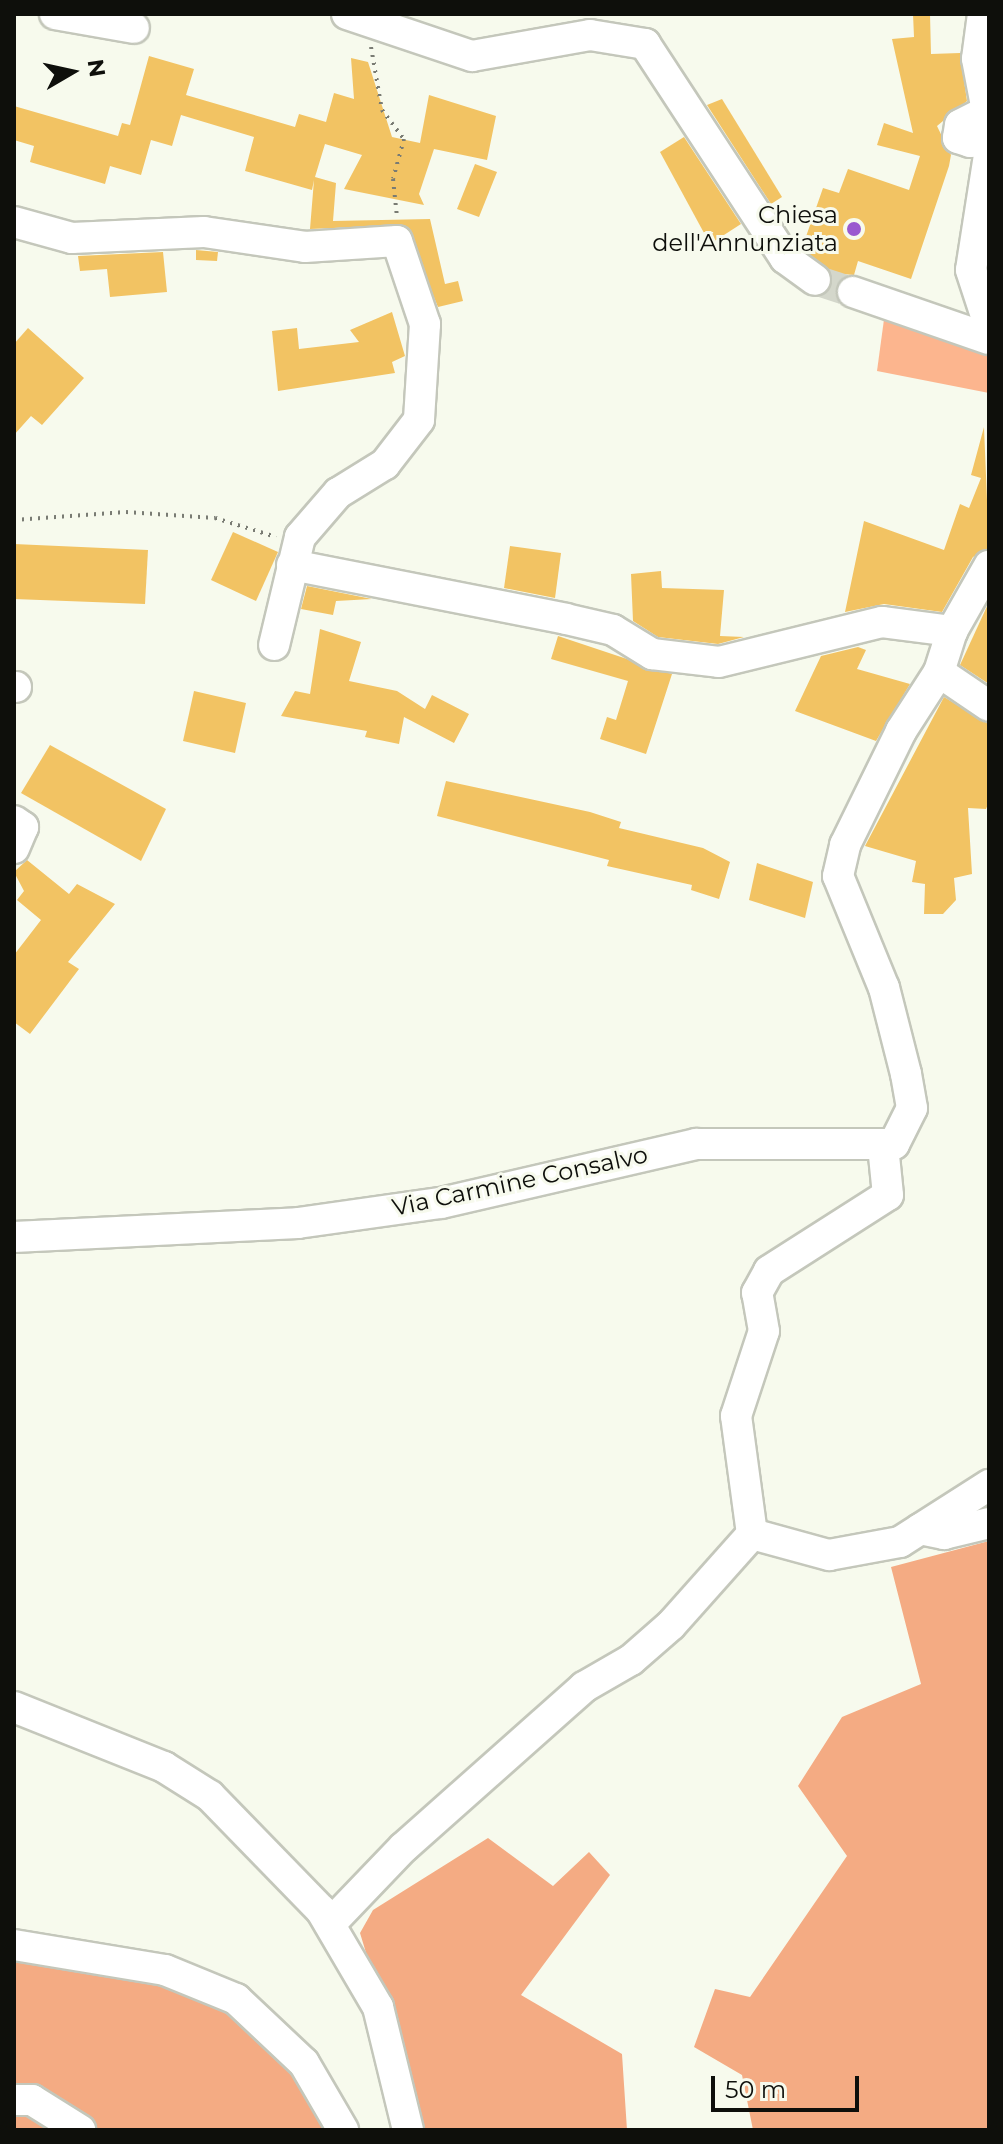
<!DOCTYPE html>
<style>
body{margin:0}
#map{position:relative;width:1003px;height:2144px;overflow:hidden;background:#f7faed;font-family:Montserrat,sans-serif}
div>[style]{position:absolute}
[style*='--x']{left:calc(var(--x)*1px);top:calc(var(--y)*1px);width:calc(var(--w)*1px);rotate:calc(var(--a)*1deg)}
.green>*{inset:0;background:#fcb58e}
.forest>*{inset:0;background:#f4ab83}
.building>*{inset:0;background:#f2c363}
.minor-tunnel>*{height:30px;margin-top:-15px;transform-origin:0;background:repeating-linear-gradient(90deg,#d4d7cb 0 30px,transparent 0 45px)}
.path>*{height:4px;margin-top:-2px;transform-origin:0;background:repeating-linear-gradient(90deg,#797b73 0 2px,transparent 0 8px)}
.roads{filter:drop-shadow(2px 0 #c4c7bb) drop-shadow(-2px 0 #c4c7bb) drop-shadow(0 2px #c4c7bb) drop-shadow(0 -2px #c4c7bb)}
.minor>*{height:30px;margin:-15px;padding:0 15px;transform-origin:15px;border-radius:15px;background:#fff}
.dots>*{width:22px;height:22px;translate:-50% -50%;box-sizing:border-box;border:4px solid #f7faed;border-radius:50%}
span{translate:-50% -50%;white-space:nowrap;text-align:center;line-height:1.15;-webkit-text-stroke:6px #f7faed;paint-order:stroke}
.poi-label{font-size:24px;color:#0e0f0b}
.right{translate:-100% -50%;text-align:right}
.street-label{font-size:24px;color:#0e0f0b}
.frame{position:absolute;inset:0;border:16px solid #0e0f0b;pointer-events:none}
.north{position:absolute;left:32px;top:32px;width:80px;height:80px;-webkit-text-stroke:6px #f7faed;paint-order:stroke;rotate:81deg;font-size:22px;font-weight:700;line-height:32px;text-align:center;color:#0e0f0b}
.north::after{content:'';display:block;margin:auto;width:28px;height:36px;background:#0e0f0b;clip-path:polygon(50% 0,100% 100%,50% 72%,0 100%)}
.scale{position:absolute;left:711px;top:2076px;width:148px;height:36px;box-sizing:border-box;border:4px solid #0e0f0b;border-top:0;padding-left:10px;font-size:24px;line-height:28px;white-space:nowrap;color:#0e0f0b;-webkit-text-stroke:6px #f7faed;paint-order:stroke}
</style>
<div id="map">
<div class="green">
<i style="clip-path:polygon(885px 312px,989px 354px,989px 393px,877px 371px)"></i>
</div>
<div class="forest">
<i style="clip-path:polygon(989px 1541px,989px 2130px,753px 2130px,742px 2075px,694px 2047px,715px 1989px,750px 1997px,847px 1856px,798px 1786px,842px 1717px,921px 1684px,891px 1567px)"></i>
<i style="clip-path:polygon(488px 1838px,553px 1886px,589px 1852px,610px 1875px,521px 1995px,622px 2054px,627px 2130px,420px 2130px,360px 1933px,373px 1910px)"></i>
<i style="clip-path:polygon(14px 1960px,161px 1985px,228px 2011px,292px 2072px,326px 2130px,14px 2130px)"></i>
</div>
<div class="building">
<i style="clip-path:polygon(913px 14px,930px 14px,931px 54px,960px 53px,967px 101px,937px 126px,951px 155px,949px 166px,911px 279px,858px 261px,854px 275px,831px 273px,802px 248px,823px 188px,839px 193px,848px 169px,909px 190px,920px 156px,877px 145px,884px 123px,913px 133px,892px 39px,914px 37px)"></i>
<i style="clip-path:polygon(149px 56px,194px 69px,186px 95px,295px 127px,299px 114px,326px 122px,334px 93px,354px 99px,351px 58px,368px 62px,392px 137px,420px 143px,429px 95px,496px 116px,487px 160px,434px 149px,419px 194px,424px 205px,344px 189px,362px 155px,325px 144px,315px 177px,336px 183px,333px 221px,430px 219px,445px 284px,458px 281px,463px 301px,438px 307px,404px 225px,310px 229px,314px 180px,312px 190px,245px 171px,254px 137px,181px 115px,172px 146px,151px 140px,141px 175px,110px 166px,105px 184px,30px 162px,34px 146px,14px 140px,14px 106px,118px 136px,122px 123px,130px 125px)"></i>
<i style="clip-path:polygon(722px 99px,782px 197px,771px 204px,707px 105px)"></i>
<i style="clip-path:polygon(684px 137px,741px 224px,710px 244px,660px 152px)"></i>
<i style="clip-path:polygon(475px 164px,497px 172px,479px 217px,457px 209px)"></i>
<i style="clip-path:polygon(196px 250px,218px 252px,217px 261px,196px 260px)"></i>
<i style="clip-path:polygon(163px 252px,167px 292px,110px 297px,107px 269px,80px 271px,78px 256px)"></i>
<i style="clip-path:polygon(392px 312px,405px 356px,392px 362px,395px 373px,278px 391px,272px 331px,297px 328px,299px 349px,359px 342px,350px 330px)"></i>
<i style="clip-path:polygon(28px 328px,84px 378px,42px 425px,31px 416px,14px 435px,14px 344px)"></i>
<i style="clip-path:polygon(984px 427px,989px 548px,973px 557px,942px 612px,884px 604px,845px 612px,864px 521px,944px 550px,960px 504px,969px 508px,981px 478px,971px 475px)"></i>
<i style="clip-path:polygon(233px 532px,278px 552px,256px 601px,211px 580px)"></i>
<i style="clip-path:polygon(14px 544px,148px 550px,145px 604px,14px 599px)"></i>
<i style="clip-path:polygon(510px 546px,561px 553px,555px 598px,504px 588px)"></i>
<i style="clip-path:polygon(661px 571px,662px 588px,724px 590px,720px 636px,744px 637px,718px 644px,658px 637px,633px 621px,631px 574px)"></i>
<i style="clip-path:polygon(307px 586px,372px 599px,336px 601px,333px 615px,301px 609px)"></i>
<i style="clip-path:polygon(989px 602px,989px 684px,960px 665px)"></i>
<i style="clip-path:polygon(320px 629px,361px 642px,349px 681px,397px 691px,425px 709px,432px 695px,469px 714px,454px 743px,404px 717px,399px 744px,365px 737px,367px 731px,281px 716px,295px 691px,310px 694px)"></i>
<i style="clip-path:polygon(558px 636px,672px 674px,646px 754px,600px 739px,607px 717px,616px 720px,628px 681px,551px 659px)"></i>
<i style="clip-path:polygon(858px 647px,866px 650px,857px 669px,910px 684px,876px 741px,795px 711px,821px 656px)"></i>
<i style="clip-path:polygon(194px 691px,246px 703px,235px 753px,183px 741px)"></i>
<i style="clip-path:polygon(944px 697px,989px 724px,989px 802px,986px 809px,968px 808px,972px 874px,954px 878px,956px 900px,943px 914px,924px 914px,925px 884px,912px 882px,916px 861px,865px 846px)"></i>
<i style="clip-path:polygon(50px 745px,166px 809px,141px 861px,21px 793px)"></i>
<i style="clip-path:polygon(446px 781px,590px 812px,621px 822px,619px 828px,703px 848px,730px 862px,719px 899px,691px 890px,692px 885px,607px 866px,609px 860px,437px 816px)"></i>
<i style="clip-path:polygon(27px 860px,69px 894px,77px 884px,115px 904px,68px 962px,79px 969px,30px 1034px,14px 1022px,14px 955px,41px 920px,17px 900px,24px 891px,14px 872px)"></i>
<i style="clip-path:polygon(757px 863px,813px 882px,805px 918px,749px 900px)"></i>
</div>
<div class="minor-tunnel">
<i style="--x:815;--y:280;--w:40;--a:18"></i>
</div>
<div class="path">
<i style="--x:371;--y:47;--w:64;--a:80.1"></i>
<i style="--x:382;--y:110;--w:36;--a:53"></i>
<i style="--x:404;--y:139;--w:41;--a:105.4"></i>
<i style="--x:393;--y:179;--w:39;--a:84"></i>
<i style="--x:14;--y:520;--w:112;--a:-4.1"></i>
<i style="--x:126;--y:512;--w:89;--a:3.9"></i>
<i style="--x:215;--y:518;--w:64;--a:17.3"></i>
</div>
<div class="roads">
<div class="minor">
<i style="--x:55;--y:14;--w:80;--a:10"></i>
<i style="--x:347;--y:14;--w:132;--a:18.6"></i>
<i style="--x:472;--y:56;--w:120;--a:-10.1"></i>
<i style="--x:590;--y:35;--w:56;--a:9.3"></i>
<i style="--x:645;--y:44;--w:256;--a:56.8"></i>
<i style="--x:785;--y:258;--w:37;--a:36"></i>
<i style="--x:983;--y:14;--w:45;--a:97.6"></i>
<i style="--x:977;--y:59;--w:53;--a:79.1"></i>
<i style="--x:987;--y:111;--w:30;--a:153"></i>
<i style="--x:960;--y:125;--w:13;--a:99"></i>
<i style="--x:958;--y:138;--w:13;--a:18"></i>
<i style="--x:970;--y:142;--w:21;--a:-25"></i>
<i style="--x:989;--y:155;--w:116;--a:98.9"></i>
<i style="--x:971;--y:270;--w:58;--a:71.9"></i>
<i style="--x:14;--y:222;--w:60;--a:15.4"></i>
<i style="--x:72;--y:238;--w:132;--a:-2.6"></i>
<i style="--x:204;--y:232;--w:102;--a:8.4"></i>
<i style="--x:305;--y:247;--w:92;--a:-3.7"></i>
<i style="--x:397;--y:241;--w:88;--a:71.4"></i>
<i style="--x:425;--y:324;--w:96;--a:93.6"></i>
<i style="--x:419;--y:420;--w:56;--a:127.7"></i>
<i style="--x:385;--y:464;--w:55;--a:148.3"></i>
<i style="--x:338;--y:493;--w:58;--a:130.8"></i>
<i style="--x:300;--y:537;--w:111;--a:103.5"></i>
<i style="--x:853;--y:292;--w:144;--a:19.1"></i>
<i style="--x:292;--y:565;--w:279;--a:11.1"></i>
<i style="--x:566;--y:619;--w:48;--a:13.2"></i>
<i style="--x:613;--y:630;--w:46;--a:31.6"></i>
<i style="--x:652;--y:654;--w:67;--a:6.8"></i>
<i style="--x:719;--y:662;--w:168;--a:-13.8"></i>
<i style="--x:882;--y:622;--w:71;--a:7.3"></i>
<i style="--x:939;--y:672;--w:60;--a:34.2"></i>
<i style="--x:14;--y:687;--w:2;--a:0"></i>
<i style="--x:14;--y:821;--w:11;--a:34"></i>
<i style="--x:23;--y:827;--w:23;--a:113"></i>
<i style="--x:14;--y:1237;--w:284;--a:-2.8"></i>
<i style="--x:298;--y:1223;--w:144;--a:-8"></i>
<i style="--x:441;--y:1203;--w:262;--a:-13"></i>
<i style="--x:696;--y:1144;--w:198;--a:0"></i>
<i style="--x:894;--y:1144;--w:40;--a:-63.4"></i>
<i style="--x:912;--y:1108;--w:35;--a:-100"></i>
<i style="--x:906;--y:1074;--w:89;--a:-104.3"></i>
<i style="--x:884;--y:988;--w:121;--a:-112.3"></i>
<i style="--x:838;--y:876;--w:32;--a:-77"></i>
<i style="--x:845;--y:845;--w:127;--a:-63.8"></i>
<i style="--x:901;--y:731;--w:70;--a:-57.2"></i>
<i style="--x:939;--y:672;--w:43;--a:-72.4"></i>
<i style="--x:952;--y:631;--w:75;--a:-60.4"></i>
<i style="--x:920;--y:1529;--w:25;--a:12"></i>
<i style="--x:944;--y:1534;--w:46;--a:-13.7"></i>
<i style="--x:752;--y:1534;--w:119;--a:-97.7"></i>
<i style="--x:736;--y:1416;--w:89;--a:-71.8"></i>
<i style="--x:764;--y:1331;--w:39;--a:-100"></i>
<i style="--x:757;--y:1293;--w:25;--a:-61"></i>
<i style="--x:769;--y:1271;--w:141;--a:-32.6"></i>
<i style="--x:888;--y:1195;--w:49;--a:-95.8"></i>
<i style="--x:752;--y:1534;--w:80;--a:15.3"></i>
<i style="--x:829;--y:1555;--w:72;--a:-10.4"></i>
<i style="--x:900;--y:1542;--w:106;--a:-32.6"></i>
<i style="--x:14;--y:1707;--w:162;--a:21.8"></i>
<i style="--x:164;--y:1767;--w:54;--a:32.2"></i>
<i style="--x:210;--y:1796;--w:159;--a:45.8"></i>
<i style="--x:321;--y:1910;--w:113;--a:59.6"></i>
<i style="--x:378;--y:2007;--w:127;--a:76.3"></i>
<i style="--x:331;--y:1923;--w:105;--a:-46.2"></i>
<i style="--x:404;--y:1847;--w:241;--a:-41.6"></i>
<i style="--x:584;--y:1687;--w:54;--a:-29.9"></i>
<i style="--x:631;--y:1660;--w:53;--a:-41.2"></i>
<i style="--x:671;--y:1625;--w:122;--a:-48.3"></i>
<i style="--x:14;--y:1945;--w:153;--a:9.4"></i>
<i style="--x:165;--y:1970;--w:77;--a:22.2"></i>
<i style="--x:236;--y:1999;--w:93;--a:43.3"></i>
<i style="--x:304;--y:2063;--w:78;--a:59.8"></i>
<i style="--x:14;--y:2100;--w:18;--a:0"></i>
<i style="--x:32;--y:2100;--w:57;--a:32"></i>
</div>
</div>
<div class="dots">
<i style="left:854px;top:229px;background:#9a59cf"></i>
</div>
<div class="poi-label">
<span class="right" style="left:838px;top:229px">Chiesa<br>dell'Annunziata</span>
</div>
<div class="street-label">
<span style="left:520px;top:1181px;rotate:-12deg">Via Carmine Consalvo</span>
</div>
<div class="frame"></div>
<div class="north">N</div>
<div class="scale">50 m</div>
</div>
